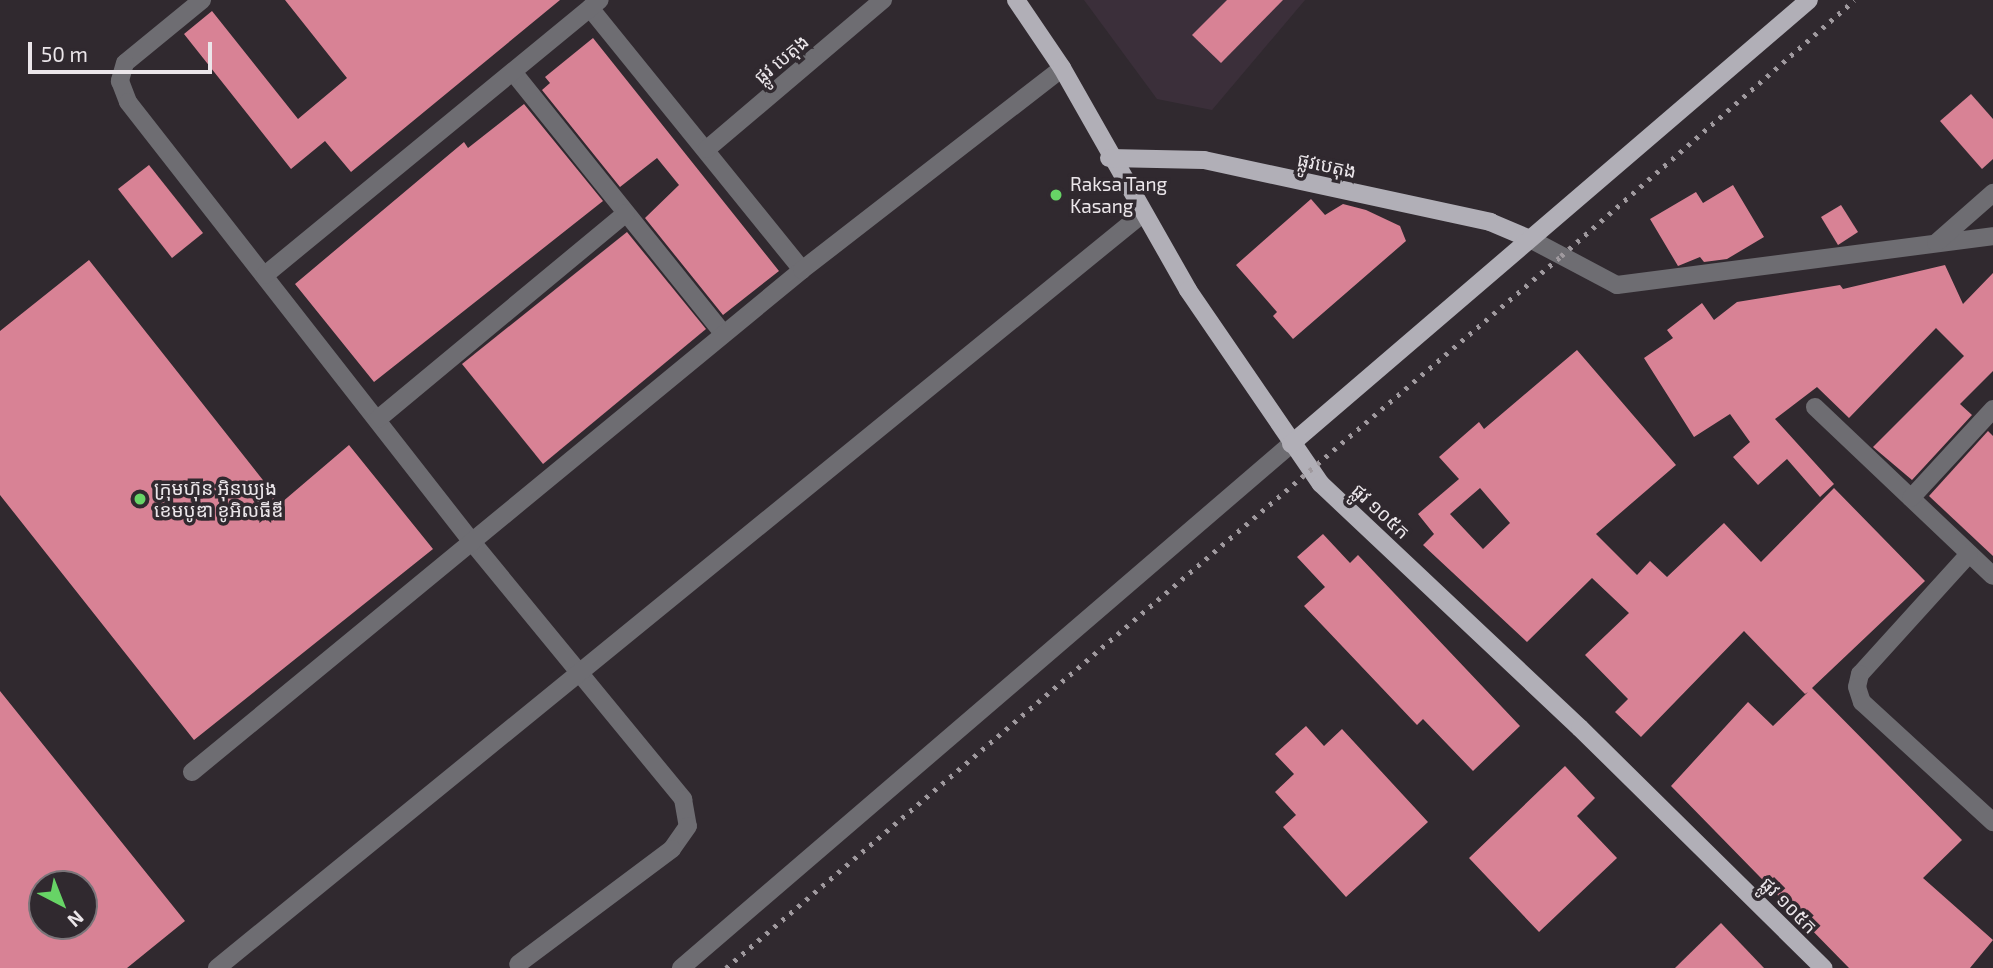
<!DOCTYPE html>
<meta charset="utf-8">
<style>
body{margin:0}
#map{position:relative;width:1993px;height:968px;overflow:hidden;background:#30292f;font-family:"Exo 2","Noto Sans Khmer",sans-serif}
div>[style]{position:absolute}
[style*='--x']{left:calc(var(--x)*1px);top:calc(var(--y)*1px);width:calc(var(--w)*1px);rotate:calc(var(--a)*1deg)}
.built>*{inset:0;background:#3b2f3a}
.building>*{inset:0;background:#d88295}
.minor>*{height:18px;margin:-9px;padding:0 9px;transform-origin:9px;border-radius:9px;background:#6e6d72}
.major>*{height:18px;margin:-9px;padding:0 9px;transform-origin:9px;border-radius:9px;background:#b1afb7}
.rail>*{height:5px;margin-top:-2.5px;transform-origin:0;background:repeating-linear-gradient(90deg,#9f999e 0 3.5px,transparent 0 10.5px)}
.dots>*{width:19px;height:19px;translate:-50% -50%;box-sizing:border-box;border:4px solid #30292f;border-radius:50%}
span{translate:-50% -50%;white-space:nowrap;text-align:center;line-height:1.15;-webkit-text-stroke:7px #30292f;paint-order:stroke}
.street-label{font-size:19px;color:#ebe6ea}
.poi-label{font-size:19px;color:#ebe6ea}
.left{translate:0 -50%;text-align:left}
.north{position:absolute;left:28px;top:870px;width:70px;height:70px;box-sizing:border-box;background:#30292f;border:2px solid #7b757a;border-radius:50%;rotate:138deg;font-size:19px;font-weight:700;line-height:28px;text-align:center;color:#ebe6ea}
.north::after{content:'';display:block;margin:auto;width:24px;height:32px;background:#67d466;clip-path:polygon(50% 0,100% 100%,50% 72%,0 100%)}
.scale{position:absolute;left:28px;top:42px;width:184px;height:32px;box-sizing:border-box;border:4px solid #ebe6ea;border-top:0;padding-left:9px;font-size:21px;line-height:24px;white-space:nowrap;color:#ebe6ea;-webkit-text-stroke:5px #30292f;paint-order:stroke}
</style>
<div id="map">
<div class="built">
<i style="clip-path:polygon(1084px 0,1305px 0,1212px 110px,1157px 99px)"></i>
</div>
<div class="building">
<i style="clip-path:polygon(285px 0,560px 0,351px 172px,325px 141px,291px 169px,184px 34px,212px 11px,298px 119px,347px 78px)"></i>
<i style="clip-path:polygon(1227px 0,1283px 0,1221px 63px,1192px 35px)"></i>
<i style="clip-path:polygon(593px 38px,779px 271px,723px 315px,645px 218px,679px 185px,657px 158px,620px 187px,542px 90px,550px 83px,545px 77px)"></i>
<i style="clip-path:polygon(1971px 94px,1993px 119px,1993px 159px,1982px 169px,1940px 121px)"></i>
<i style="clip-path:polygon(524px 104px,603px 201px,374px 382px,295px 284px,464px 142px,468px 148px)"></i>
<i style="clip-path:polygon(149px 165px,203px 233px,172px 258px,118px 189px)"></i>
<i style="clip-path:polygon(1733px 185px,1764px 237px,1727px 259px,1704px 262px,1700px 257px,1678px 266px,1650px 219px,1696px 192px,1703px 203px)"></i>
<i style="clip-path:polygon(1311px 199px,1325px 215px,1343px 204px,1366px 210px,1400px 226px,1406px 241px,1293px 339px,1273px 316px,1277px 312px,1236px 265px)"></i>
<i style="clip-path:polygon(1841px 205px,1858px 232px,1838px 245px,1821px 217px)"></i>
<i style="clip-path:polygon(627px 232px,706px 329px,543px 464px,462px 364px)"></i>
<i style="clip-path:polygon(89px 260px,281px 503px,349px 445px,433px 549px,194px 740px,0 495px,0 331px)"></i>
<i style="clip-path:polygon(1945px 265px,1963px 304px,1993px 273px,1993px 371px,1960px 404px,1972px 415px,1912px 480px,1873px 447px,1964px 356px,1936px 328px,1849px 418px,1817px 387px,1775px 419px,1834px 484px,1820px 497px,1787px 459px,1758px 485px,1733px 457px,1750px 442px,1730px 414px,1694px 437px,1644px 358px,1673px 338px,1667px 330px,1702px 303px,1714px 320px,1737px 302px,1840px 285px,1843px 289px)"></i>
<i style="clip-path:polygon(evenodd,1577px 350px,1676px 465px,1596px 534px,1637px 575px,1650px 561px,1667px 577px,1724px 523px,1761px 562px,1834px 488px,1925px 581px,1812px 688px,1962px 840px,1923px 878px,1993px 940px,1970px 968px,1849px 968px,1671px 786px,1748px 702px,1773px 726px,1808px 692px,1805px 694px,1744px 631px,1641px 737px,1615px 712px,1628px 699px,1585px 655px,1629px 613px,1592px 578px,1527px 642px,1423px 545px,1434px 534px,1418px 514px,1459px 479px,1439px 457px,1479px 422px,1484px 429px,1577px 350px,1480px 488px,1510px 523px,1483px 549px,1450px 514px,1480px 488px)"></i>
<i style="clip-path:polygon(1988px 431px,1993px 436px,1993px 556px,1929px 496px)"></i>
<i style="clip-path:polygon(1323px 534px,1350px 563px,1358px 555px,1520px 726px,1473px 771px,1423px 719px,1417px 725px,1304px 606px,1325px 587px,1297px 557px)"></i>
<i style="clip-path:polygon(evenodd,0 691px,185px 921px,127px 968px,0 968px,0 691px,42px 884px,84px 884px,84px 926px,42px 926px,42px 884px)"></i>
<i style="clip-path:polygon(1306px 726px,1324px 746px,1342px 729px,1428px 822px,1346px 897px,1283px 827px,1296px 815px,1275px 792px,1294px 774px,1275px 754px)"></i>
<i style="clip-path:polygon(1565px 766px,1595px 798px,1577px 816px,1617px 858px,1539px 932px,1469px 858px)"></i>
<i style="clip-path:polygon(1721px 923px,1764px 968px,1675px 968px)"></i>
</div>
<div class="minor">
<i style="--x:202;--y:0;--w:99;--a:140.7"></i>
<i style="--x:125;--y:63;--w:19;--a:106"></i>
<i style="--x:120;--y:81;--w:22;--a:69"></i>
<i style="--x:128;--y:102;--w:559;--a:51.98"></i>
<i style="--x:472;--y:542;--w:333;--a:50.6"></i>
<i style="--x:683;--y:799;--w:27;--a:80"></i>
<i style="--x:688;--y:826;--w:28;--a:125"></i>
<i style="--x:672;--y:849;--w:192;--a:143.2"></i>
<i style="--x:590;--y:8;--w:337;--a:51"></i>
<i style="--x:513;--y:72;--w:336;--a:51.2"></i>
<i style="--x:707;--y:149;--w:231;--a:-40.3"></i>
<i style="--x:1530;--y:239;--w:98;--a:27.9"></i>
<i style="--x:1617;--y:285;--w:379;--a:-7.4"></i>
<i style="--x:1936;--y:243;--w:76;--a:-41.3"></i>
<i style="--x:265;--y:275;--w:433;--a:-39.4"></i>
<i style="--x:1815;--y:407;--w:245;--a:43.5"></i>
<i style="--x:378;--y:419;--w:322;--a:-39.7"></i>
<i style="--x:1911;--y:498;--w:121;--a:-47.3"></i>
<i style="--x:1969;--y:554;--w:162;--a:132.2"></i>
<i style="--x:1860;--y:674;--w:13;--a:103"></i>
<i style="--x:1857;--y:687;--w:16;--a:72"></i>
<i style="--x:1862;--y:702;--w:178;--a:42.5"></i>
<i style="--x:192;--y:772;--w:790;--a:-39.45"></i>
<i style="--x:802;--y:270;--w:329;--a:-37.8"></i>
<i style="--x:217;--y:968;--w:1192;--a:-39.18"></i>
<i style="--x:681;--y:968;--w:804;--a:-40.66"></i>
</div>
<div class="major">
<i style="--x:1016;--y:0;--w:82;--a:55.9"></i>
<i style="--x:1062;--y:68;--w:255;--a:60.4"></i>
<i style="--x:1188;--y:290;--w:235;--a:55.6"></i>
<i style="--x:1321;--y:484;--w:356;--a:43.3"></i>
<i style="--x:1580;--y:728;--w:342;--a:44.6"></i>
<i style="--x:1109;--y:158;--w:95;--a:1.2"></i>
<i style="--x:1204;--y:160;--w:293;--a:12.2"></i>
<i style="--x:1490;--y:222;--w:43;--a:23"></i>
<i style="--x:1291;--y:444;--w:682;--a:-40.6"></i>
</div>
<div class="rail">
<i style="--x:726;--y:968;--w:1097;--a:-40.45"></i>
<i style="--x:1561;--y:256;--w:389;--a:-41.1"></i>
</div>
<div class="dots">
<i style="left:1056px;top:195px;background:#67d466"></i>
<i style="left:140px;top:499px;background:#67d466"></i>
</div>
<div class="street-label">
<span style="left:781px;top:59px;rotate:-40deg">ផ្លូវ បេតុង</span>
<span style="left:1327px;top:165px;rotate:12deg">ផ្លូវបេតុង</span>
<span style="left:1381px;top:511px;rotate:43deg">ផ្លូវ ១០៥ក</span>
<span style="left:1789px;top:905px;rotate:45deg">ផ្លូវ ១០៥ក</span>
</div>
<div class="poi-label">
<span class="left" style="left:1070px;top:195px">Raksa Tang<br>Kasang</span>
<span class="left" style="left:154px;top:499px">ក្រុមហ៊ុន អ៊ិនឃ្យុង<br>ខេមបូឌា ខូអិលធីឌី</span>
</div>
<div class="north">N</div>
<div class="scale">50 m</div>
</div>
